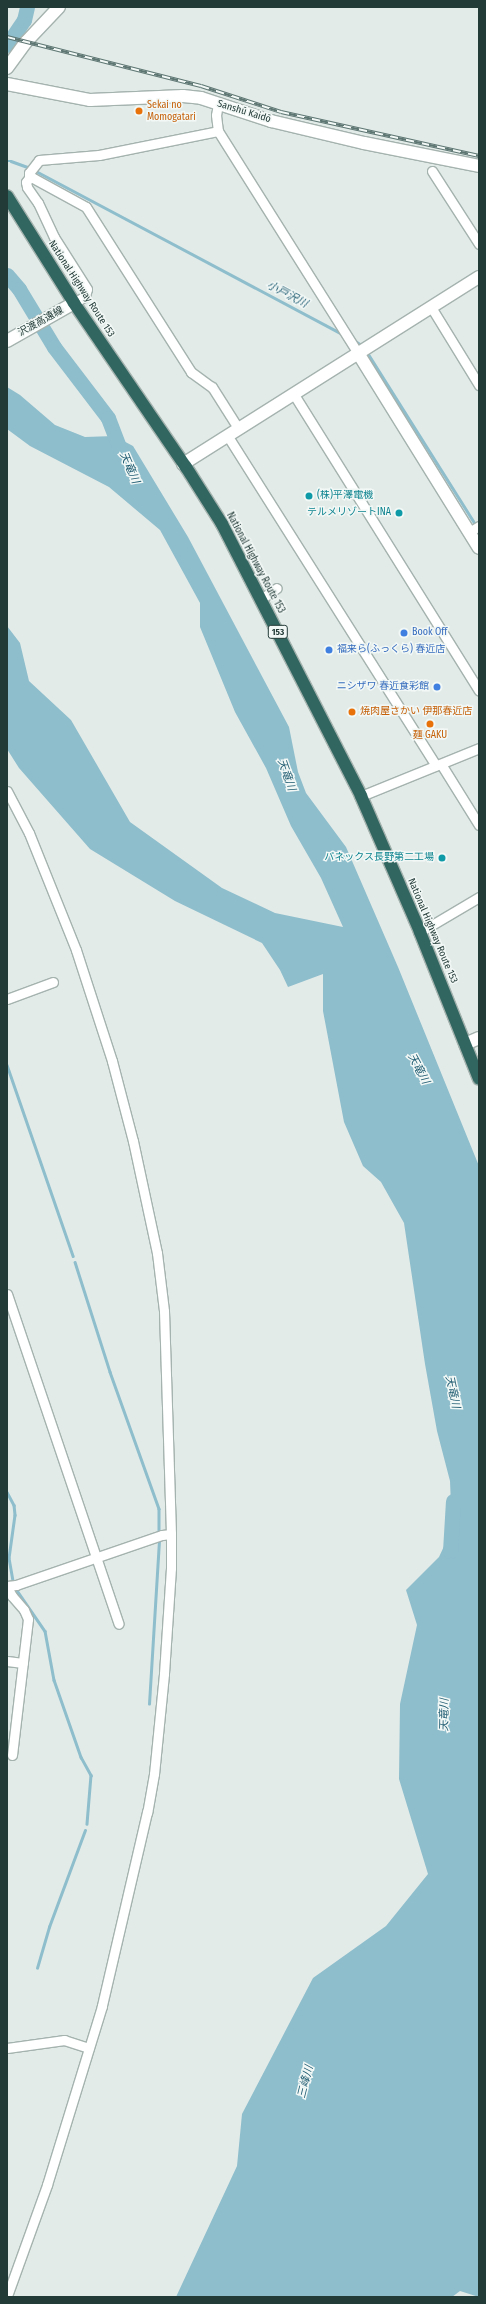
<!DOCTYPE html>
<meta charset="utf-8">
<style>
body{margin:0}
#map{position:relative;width:486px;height:2304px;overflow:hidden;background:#e2ebe8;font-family:"Fira Sans Condensed","Noto Sans JP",sans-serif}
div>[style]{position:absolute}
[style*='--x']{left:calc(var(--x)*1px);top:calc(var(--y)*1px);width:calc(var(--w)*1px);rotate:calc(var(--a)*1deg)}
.water>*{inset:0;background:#8ebdcc}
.stream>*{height:2.5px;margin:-1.25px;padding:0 1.25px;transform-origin:1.25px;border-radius:1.25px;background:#8ebdcc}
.river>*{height:15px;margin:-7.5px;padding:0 7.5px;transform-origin:7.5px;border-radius:7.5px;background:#8ebdcc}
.roads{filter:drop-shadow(1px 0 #a5b3af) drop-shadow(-1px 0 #a5b3af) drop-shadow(0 1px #a5b3af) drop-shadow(0 -1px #a5b3af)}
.street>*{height:9px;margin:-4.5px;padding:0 4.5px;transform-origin:4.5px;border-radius:4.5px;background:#fff}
.secondary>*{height:12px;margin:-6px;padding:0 6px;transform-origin:6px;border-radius:6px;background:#fff}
.highway>*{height:12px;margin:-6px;padding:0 6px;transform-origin:6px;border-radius:6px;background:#31655f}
.rail>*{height:4px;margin-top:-2px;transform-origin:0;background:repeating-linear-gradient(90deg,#f2f8f6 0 8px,#5e7672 0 16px);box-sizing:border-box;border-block:1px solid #5e7672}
.dots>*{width:11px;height:11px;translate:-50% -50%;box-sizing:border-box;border:2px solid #f2f8f6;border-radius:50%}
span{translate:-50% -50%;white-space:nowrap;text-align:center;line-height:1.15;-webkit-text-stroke:3px #f2f8f6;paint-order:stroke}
.shield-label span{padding:1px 3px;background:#f2f8f6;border:1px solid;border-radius:3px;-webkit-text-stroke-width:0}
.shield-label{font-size:9px;color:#233b37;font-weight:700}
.food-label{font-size:10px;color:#c56008}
.left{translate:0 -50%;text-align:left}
.street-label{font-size:10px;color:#233b37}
.culture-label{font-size:10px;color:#0d838f}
.right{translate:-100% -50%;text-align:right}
.shop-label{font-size:10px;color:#366cbe}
.water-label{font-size:11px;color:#225e73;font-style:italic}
.frame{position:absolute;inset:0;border:8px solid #233b37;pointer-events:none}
</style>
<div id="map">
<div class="water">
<i style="clip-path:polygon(7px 387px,20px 395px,55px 425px,85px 437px,114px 436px,133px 446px,188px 537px,289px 727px,298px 772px,306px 793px,346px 847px,398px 967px,479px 1166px,479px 2297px,460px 2291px,452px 2297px,176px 2297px,237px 2166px,242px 2114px,313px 1978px,386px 1926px,428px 1874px,399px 1779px,400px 1704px,417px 1625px,406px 1590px,439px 1557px,452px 1529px,450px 1481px,437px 1431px,425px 1364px,404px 1223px,381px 1182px,363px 1166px,344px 1122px,323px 1011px,323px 974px,288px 987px,280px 970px,262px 943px,175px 901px,90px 849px,19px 768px,7px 749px,7px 626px,20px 643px,29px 681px,71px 720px,130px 822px,222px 888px,275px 913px,343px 927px,321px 878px,291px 826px,266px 768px,235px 712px,200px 627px,200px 603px,160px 530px,109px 487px,30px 446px,7px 429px)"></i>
</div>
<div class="stream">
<i style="--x:7;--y:161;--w:4;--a:0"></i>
<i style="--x:11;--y:161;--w:20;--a:20"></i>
<i style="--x:34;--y:170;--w:349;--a:28"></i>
<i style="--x:354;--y:340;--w:11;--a:34"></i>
<i style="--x:367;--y:352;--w:204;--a:57.8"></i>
<i style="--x:7;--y:1065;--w:202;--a:70.9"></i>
<i style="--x:75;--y:1262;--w:115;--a:72.3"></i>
<i style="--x:110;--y:1372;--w:145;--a:70.3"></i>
<i style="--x:159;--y:1509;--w:23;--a:90"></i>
<i style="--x:7;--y:1492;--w:15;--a:62"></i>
<i style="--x:14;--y:1505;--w:10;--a:84"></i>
<i style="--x:15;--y:1515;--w:43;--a:97.9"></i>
<i style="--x:9;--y:1558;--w:23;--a:80"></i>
<i style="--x:16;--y:1589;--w:51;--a:55.4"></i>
<i style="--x:45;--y:1631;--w:50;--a:79.6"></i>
<i style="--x:54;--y:1680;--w:82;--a:70.7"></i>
<i style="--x:81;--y:1757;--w:21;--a:61"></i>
<i style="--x:91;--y:1775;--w:49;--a:94.7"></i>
<i style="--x:149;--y:1704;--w:165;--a:-86.5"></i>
<i style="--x:37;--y:1968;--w:43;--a:-73.7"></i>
<i style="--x:49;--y:1927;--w:103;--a:-69.6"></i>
</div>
<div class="river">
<i style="--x:7;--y:45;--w:30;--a:-56"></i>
<i style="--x:24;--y:20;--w:13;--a:-77"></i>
<i style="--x:7;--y:275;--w:18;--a:49"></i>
<i style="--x:19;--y:289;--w:68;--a:58.9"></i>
<i style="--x:54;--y:347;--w:89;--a:52.7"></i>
<i style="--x:108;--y:418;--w:39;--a:69"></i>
<i style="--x:450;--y:1551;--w:50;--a:-86.6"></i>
</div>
<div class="roads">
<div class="street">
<i style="--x:218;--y:104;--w:11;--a:100"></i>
<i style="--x:216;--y:115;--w:16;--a:83"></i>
<i style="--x:218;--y:131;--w:262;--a:57.8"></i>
<i style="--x:432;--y:171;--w:87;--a:57.2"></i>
<i style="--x:29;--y:178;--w:5;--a:-90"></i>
<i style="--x:29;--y:173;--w:16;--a:-52"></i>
<i style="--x:39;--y:160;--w:60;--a:-4.8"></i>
<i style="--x:99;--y:155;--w:121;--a:-11.4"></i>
<i style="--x:74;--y:303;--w:13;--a:-32"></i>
<i style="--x:85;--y:296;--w:7;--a:-74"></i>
<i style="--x:87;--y:289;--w:62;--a:-122.4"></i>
<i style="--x:54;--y:237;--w:38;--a:-115"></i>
<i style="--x:38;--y:203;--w:19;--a:-125"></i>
<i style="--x:27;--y:187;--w:5;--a:-101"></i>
<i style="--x:26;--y:182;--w:5;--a:-53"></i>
<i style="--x:29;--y:178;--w:4;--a:0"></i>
<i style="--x:33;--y:178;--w:60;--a:28.7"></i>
<i style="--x:86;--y:207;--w:196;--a:57.5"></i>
<i style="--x:191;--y:372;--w:26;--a:36"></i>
<i style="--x:212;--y:387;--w:49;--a:57.6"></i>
<i style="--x:431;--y:307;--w:92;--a:58.4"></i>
<i style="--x:293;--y:393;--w:351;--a:58"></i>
<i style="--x:227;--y:435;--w:391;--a:57.7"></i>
<i style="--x:469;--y:532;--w:12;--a:-31"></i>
<i style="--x:261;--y:599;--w:19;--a:-35"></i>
<i style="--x:441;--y:764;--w:72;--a:58.1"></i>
<i style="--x:7;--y:791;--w:47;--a:62.4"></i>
<i style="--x:29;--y:833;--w:126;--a:68.1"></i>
<i style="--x:76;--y:950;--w:117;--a:72"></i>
<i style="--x:112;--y:1061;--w:83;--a:75.3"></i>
<i style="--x:133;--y:1141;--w:115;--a:77.9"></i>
<i style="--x:157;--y:1253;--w:58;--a:83.1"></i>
<i style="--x:164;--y:1311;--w:223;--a:88.2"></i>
<i style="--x:171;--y:1534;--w:34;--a:90"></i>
<i style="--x:171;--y:1568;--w:106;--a:93.8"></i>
<i style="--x:164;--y:1674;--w:100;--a:95.7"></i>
<i style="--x:154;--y:1774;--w:39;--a:100"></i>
<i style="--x:147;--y:1812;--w:199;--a:103.1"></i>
<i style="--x:102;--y:2006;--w:187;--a:107.1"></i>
<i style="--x:47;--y:2185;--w:118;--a:109.8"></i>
<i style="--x:361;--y:796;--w:127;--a:-22.1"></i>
<i style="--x:420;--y:932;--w:69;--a:-30.7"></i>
<i style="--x:7;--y:999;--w:49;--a:-20.3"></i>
<i style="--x:7;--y:1294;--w:348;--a:71.3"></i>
<i style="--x:7;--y:1586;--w:9;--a:-6"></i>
<i style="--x:16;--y:1585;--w:154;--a:-18.9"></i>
<i style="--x:162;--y:1535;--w:9;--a:-6"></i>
<i style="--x:7;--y:1587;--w:10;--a:61"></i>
<i style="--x:12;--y:1596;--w:18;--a:49"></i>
<i style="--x:24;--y:1610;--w:10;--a:66"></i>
<i style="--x:28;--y:1619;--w:137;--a:96.7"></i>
<i style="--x:7;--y:1661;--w:16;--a:7"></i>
<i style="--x:7;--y:2048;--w:58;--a:-8"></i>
<i style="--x:64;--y:2040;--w:26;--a:18"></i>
</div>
<div class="secondary">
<i style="--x:7;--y:68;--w:32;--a:-54"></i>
<i style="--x:26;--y:42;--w:48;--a:-46.7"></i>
<i style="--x:7;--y:84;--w:85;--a:10.9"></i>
<i style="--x:90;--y:100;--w:93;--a:-2.5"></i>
<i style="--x:183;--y:96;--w:18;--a:6"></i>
<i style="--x:201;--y:98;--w:74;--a:18.2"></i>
<i style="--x:271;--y:121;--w:96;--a:13.3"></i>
<i style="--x:364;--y:143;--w:117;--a:11.3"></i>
<i style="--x:7;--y:341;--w:77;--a:-29.6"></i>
<i style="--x:358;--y:353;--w:229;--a:58.2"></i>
<i style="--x:183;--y:464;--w:350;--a:-32.3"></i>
<i style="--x:465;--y:1044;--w:15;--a:-23"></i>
</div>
<div class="highway">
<i style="--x:7;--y:196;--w:126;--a:57.9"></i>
<i style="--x:74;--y:303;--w:199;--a:55.7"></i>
<i style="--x:186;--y:467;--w:67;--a:57.7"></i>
<i style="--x:222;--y:524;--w:305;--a:62.9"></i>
<i style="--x:361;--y:796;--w:148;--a:66.5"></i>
<i style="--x:420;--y:932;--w:158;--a:68.1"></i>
</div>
</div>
<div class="rail">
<i style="--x:7;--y:37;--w:200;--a:14.2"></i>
<i style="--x:201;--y:86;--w:84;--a:18"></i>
<i style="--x:281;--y:112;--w:203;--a:12.5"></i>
</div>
<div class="dots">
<i style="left:139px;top:111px;background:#e8710a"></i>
<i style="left:309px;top:496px;background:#0f9aa8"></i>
<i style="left:399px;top:513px;background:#0f9aa8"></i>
<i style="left:404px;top:633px;background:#3f7fe0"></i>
<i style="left:329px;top:650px;background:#3f7fe0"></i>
<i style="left:437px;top:687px;background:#3f7fe0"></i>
<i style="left:352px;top:712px;background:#e8710a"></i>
<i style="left:430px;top:724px;background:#e8710a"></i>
<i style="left:442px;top:858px;background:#0f9aa8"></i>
</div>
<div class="shield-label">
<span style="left:278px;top:632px">153</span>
</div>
<div class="food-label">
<span class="left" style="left:147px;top:111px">Sekai no<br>Momogatari</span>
<span class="left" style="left:360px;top:712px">焼肉屋さかい 伊那春近店</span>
<span style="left:430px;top:736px">麺 GAKU</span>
</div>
<div class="street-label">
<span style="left:244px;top:112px;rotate:17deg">Sanshū Kaidō</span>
<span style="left:81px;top:289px;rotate:57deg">National Highway Route 153</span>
<span style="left:41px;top:322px;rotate:-29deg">沢渡高遠線</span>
<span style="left:255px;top:563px;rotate:62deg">National Highway Route 153</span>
<span style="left:432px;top:931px;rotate:67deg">National Highway Route 153</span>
</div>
<div class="culture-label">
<span class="left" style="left:317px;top:496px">(株)平澤電機</span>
<span class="right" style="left:391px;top:513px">テルメリゾートINA</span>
<span class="right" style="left:434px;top:858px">パネックス長野第二工場</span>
</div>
<div class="shop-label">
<span class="left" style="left:412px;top:633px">Book Off</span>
<span class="left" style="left:337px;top:650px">福来ら(ふっくら) 春近店</span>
<span class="right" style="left:429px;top:687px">ニシザワ 春近食彩館</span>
</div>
<div class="water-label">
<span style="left:287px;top:295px;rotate:28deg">小戸沢川</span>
<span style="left:129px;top:468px;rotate:67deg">天竜川</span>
<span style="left:286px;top:775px;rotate:71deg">天竜川</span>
<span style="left:418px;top:1069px;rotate:62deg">天竜川</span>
<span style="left:452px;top:1392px;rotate:78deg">天竜川</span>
<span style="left:445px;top:1715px;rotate:-89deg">天竜川</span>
<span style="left:306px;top:2082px;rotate:-76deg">三峰川</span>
</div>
<div class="frame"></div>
</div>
